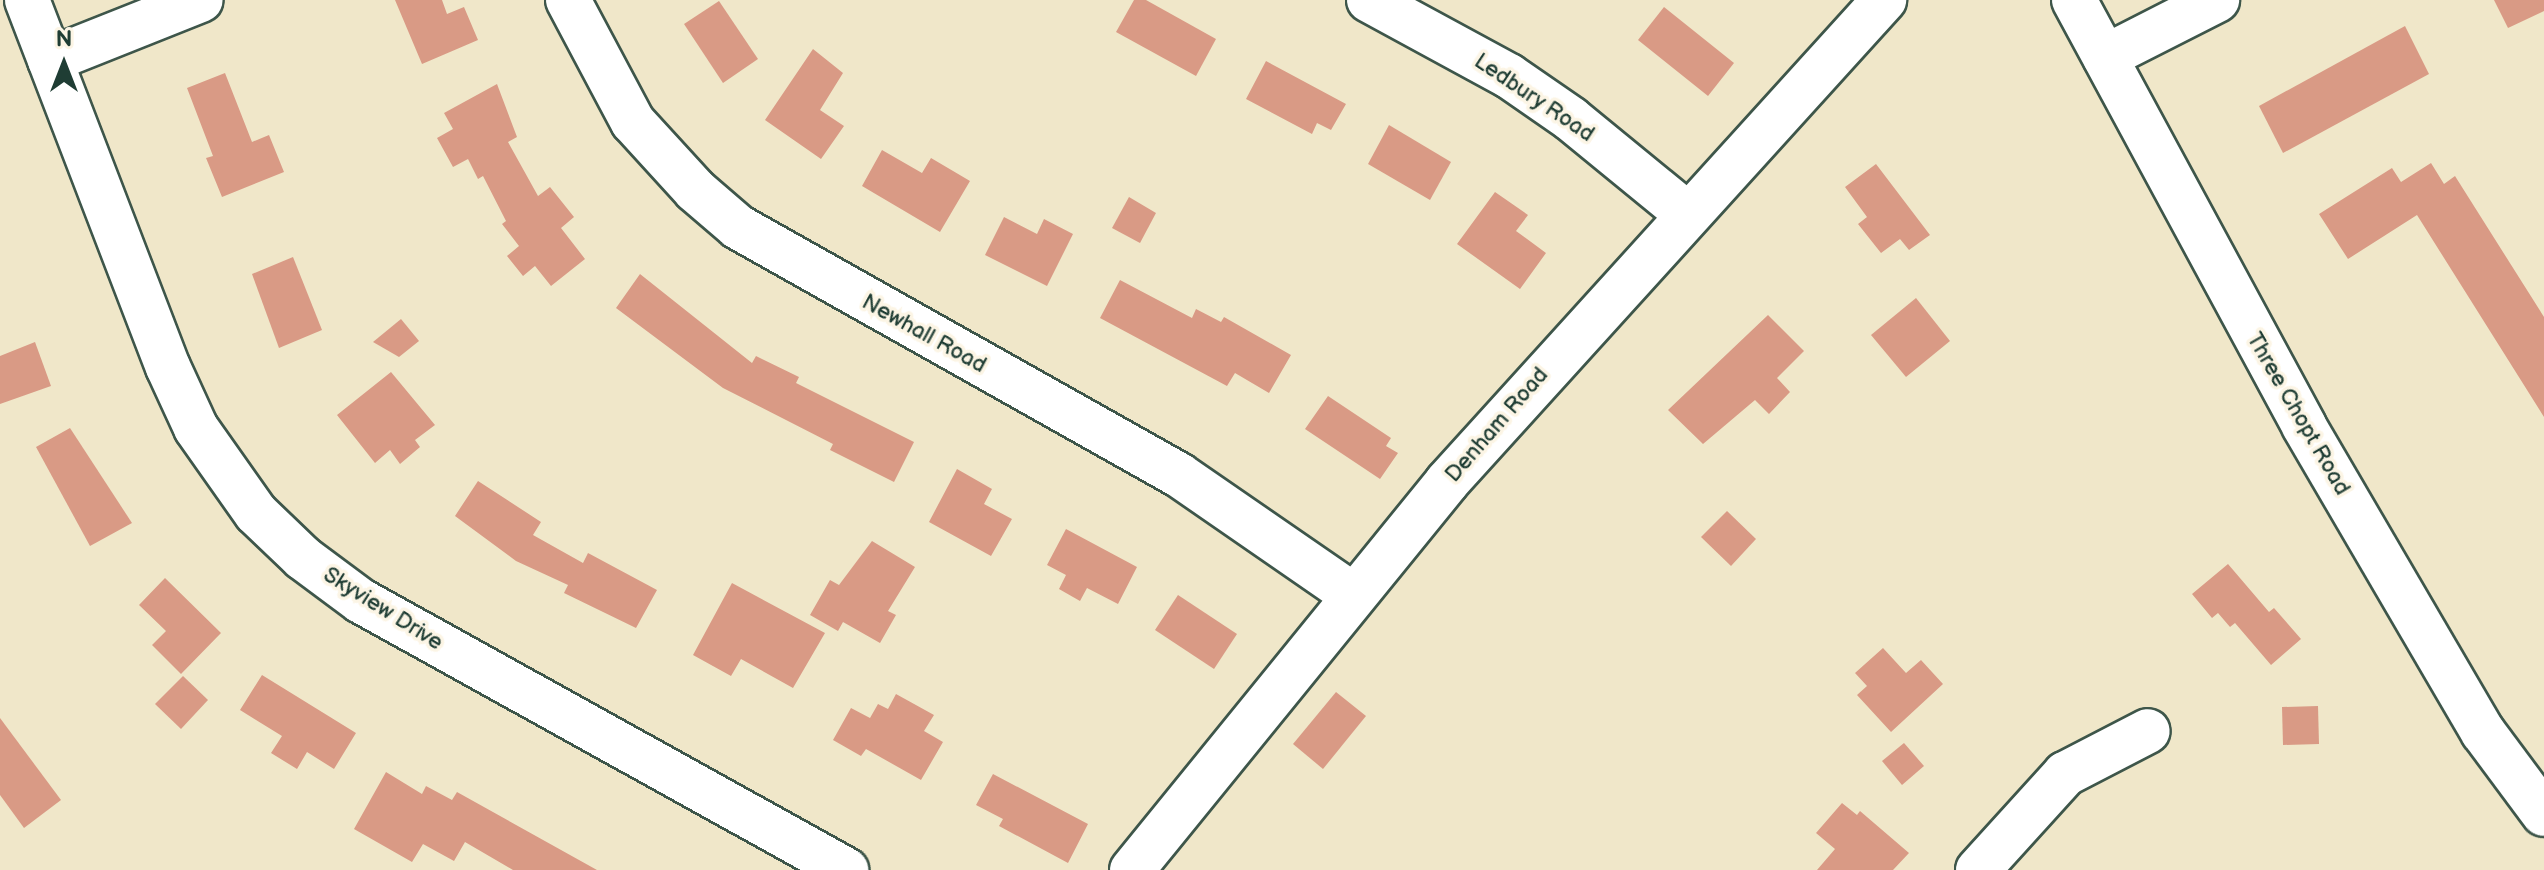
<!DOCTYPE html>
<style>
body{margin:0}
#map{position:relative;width:2544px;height:870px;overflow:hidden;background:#f0e7c9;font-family:"Balsamiq Sans",sans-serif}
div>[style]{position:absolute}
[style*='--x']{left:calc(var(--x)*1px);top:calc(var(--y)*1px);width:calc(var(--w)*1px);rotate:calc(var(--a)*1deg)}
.building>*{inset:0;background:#d99a85}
.roads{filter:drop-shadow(2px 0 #3e564a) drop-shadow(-2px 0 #3e564a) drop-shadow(0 2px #3e564a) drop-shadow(0 -2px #3e564a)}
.minor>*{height:44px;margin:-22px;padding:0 22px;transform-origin:22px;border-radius:22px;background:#fff}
.major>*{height:44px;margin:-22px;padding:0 22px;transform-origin:22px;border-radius:22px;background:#fff}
span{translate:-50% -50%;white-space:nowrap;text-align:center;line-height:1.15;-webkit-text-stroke:7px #fcf5e5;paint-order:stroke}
.street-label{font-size:22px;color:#1f3d34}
.north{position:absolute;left:24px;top:24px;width:80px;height:80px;-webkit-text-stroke:6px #fcf5e5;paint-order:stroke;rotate:0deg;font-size:22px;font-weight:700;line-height:32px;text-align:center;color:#1f3d34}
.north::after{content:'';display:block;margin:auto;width:28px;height:36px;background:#1f3d34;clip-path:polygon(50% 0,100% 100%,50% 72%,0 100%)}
</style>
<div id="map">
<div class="building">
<i style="clip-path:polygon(395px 0,442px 0,447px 14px,464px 7px,478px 40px,422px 64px)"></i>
<i style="clip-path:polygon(1134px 0,1146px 0,1216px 39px,1196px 76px,1116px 32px)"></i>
<i style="clip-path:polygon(2494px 0,2544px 0,2544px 11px,2508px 28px)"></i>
<i style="clip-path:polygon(719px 1px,758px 59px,723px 83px,684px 24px)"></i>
<i style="clip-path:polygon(1664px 7px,1734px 63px,1708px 96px,1638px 40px)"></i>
<i style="clip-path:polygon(2405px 26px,2429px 74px,2283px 153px,2259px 106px)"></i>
<i style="clip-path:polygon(813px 49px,843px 73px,820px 110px,844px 126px,821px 159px,765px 120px)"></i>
<i style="clip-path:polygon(1266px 61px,1346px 104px,1331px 130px,1317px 123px,1312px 134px,1246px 99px)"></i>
<i style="clip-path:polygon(225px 73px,252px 142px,269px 135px,284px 172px,222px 197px,206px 158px,213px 156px,187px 88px)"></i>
<i style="clip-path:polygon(497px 84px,517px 137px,508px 142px,538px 196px,550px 187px,574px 217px,561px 228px,585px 259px,551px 286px,535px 266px,523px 276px,507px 256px,519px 246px,502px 224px,506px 221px,483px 176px,478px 179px,468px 159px,453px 167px,437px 138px,453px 129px,444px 113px)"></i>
<i style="clip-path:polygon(1389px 125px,1451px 162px,1430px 200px,1368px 164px)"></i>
<i style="clip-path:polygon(882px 150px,922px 173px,931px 158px,970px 181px,940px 232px,862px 186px)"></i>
<i style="clip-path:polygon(2431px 163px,2444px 184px,2455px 176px,2544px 317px,2544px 417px,2417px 215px,2348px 259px,2319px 214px,2392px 168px,2401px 182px)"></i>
<i style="clip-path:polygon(1876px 164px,1930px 235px,1909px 250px,1900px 239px,1881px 253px,1858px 224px,1867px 217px,1845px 187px)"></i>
<i style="clip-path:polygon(1495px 192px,1528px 215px,1516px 231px,1546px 253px,1520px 289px,1457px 244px)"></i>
<i style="clip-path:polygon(1129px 197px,1156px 213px,1140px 243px,1112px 228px)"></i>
<i style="clip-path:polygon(1004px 217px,1037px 234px,1044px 219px,1073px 234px,1047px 286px,985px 255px)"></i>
<i style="clip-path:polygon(293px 257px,322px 330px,279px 348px,252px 274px)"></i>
<i style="clip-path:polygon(640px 274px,752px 363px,756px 356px,799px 377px,796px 383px,914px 442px,894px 482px,830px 450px,833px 444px,723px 388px,616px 308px)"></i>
<i style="clip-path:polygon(1120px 280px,1192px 318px,1196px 309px,1221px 322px,1224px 317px,1291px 355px,1269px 393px,1235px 373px,1227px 386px,1100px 318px)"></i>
<i style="clip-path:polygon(1916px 298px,1950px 341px,1906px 377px,1871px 335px)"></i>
<i style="clip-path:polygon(1768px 315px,1804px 351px,1777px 378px,1790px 392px,1769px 414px,1755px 400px,1703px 444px,1668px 410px)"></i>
<i style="clip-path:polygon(401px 319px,419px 341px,399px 357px,373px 342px)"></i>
<i style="clip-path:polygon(35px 342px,51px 386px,0 404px,0 356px)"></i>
<i style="clip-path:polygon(391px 372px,435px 425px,415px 440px,420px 447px,400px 464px,390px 450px,375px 463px,337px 415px)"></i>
<i style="clip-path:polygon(1328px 396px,1391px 438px,1386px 446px,1398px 453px,1380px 479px,1305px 429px)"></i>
<i style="clip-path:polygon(70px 428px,132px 523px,90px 546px,36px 447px)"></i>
<i style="clip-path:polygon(957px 469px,992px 489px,984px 504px,1012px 519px,991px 556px,929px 522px)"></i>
<i style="clip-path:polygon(478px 481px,541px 522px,533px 535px,583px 563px,588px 553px,657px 590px,636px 628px,564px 593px,568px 585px,516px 561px,455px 516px)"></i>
<i style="clip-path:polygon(1727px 511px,1756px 539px,1731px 566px,1701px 537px)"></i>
<i style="clip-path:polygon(1066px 529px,1137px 567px,1118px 604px,1087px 588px,1080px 601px,1059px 589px,1066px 575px,1047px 565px)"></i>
<i style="clip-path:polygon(872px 541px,915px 567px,888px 611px,896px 615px,880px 643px,843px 622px,838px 631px,810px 615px,830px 580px,839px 585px)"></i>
<i style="clip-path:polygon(2228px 564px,2269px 612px,2274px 608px,2301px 639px,2271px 665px,2235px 623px,2230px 627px,2218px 613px,2212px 618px,2192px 594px)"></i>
<i style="clip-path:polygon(165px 578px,221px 633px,181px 674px,152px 645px,166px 631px,139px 605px)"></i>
<i style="clip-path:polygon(732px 583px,825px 633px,793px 688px,741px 659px,731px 676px,693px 655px)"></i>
<i style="clip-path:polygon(1178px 595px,1237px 634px,1214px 669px,1155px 630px)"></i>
<i style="clip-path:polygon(1883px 648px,1906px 673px,1921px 660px,1943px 684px,1891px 732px,1857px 695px,1867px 686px,1855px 673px)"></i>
<i style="clip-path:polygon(262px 675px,356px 733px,334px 769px,307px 752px,297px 769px,271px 753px,282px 736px,240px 710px)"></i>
<i style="clip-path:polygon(183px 676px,208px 700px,181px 729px,155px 704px)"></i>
<i style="clip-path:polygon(1336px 692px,1366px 716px,1323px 769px,1293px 744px)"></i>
<i style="clip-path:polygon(896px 694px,934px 715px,924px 731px,943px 742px,921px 780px,866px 749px,861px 756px,833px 740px,851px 708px,870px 718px,878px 704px,888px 709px)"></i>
<i style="clip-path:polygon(2318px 706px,2319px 744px,2283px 745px,2282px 707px)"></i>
<i style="clip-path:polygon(0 718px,61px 800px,24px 828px,0 795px)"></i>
<i style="clip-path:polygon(1904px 743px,1924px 766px,1902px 785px,1882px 761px)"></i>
<i style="clip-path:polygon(386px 772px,422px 794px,426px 786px,452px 800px,457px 792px,597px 870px,513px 870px,465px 842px,454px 861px,423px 844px,412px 862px,354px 829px)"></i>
<i style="clip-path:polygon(993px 774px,1088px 824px,1068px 863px,999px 826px,1003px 819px,976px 805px)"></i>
<i style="clip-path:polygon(1842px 803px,1857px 815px,1860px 811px,1909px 853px,1893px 870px,1817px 870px,1835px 849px,1816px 833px)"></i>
</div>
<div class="roads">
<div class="minor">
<i style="--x:27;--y:0;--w:393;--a:69"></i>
<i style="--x:168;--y:367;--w:67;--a:65.3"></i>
<i style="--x:196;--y:428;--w:104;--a:54.8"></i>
<i style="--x:256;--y:513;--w:65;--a:43.8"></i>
<i style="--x:303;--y:558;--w:72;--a:36.6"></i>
<i style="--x:361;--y:601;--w:555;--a:29.01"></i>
<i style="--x:568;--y:0;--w:138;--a:62"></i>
<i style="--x:633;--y:122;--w:92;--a:47.6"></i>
<i style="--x:695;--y:190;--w:57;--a:40.7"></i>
<i style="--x:738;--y:227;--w:506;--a:29.35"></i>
<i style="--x:1179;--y:475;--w:211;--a:34.6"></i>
<i style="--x:1369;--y:0;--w:159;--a:28.5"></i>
<i style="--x:1509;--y:76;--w:75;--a:34.7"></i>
<i style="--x:1571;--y:119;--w:150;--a:39.3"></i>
<i style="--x:2105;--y:57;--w:126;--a:-27"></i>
<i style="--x:50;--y:60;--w:162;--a:-21.7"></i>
<i style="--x:1132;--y:870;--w:500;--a:-50.9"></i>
<i style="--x:1447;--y:482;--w:651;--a:-47.8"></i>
<i style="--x:1978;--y:870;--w:130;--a:-47.8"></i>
<i style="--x:2065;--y:774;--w:93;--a:-27.4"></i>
</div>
<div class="major">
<i style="--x:2074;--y:0;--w:484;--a:61.6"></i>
<i style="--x:2304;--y:426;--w:355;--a:59.7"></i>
<i style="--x:2483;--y:732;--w:102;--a:53.4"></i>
</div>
</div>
<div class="street-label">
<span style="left:1534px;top:98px;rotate:34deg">Ledbury Road</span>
<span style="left:924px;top:334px;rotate:29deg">Newhall Road</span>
<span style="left:2298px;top:414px;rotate:60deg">Three Chopt Road</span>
<span style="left:1497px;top:425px;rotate:-49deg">Denham Road</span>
<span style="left:383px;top:609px;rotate:32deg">Skyview Drive</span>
</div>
<div class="north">N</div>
</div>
